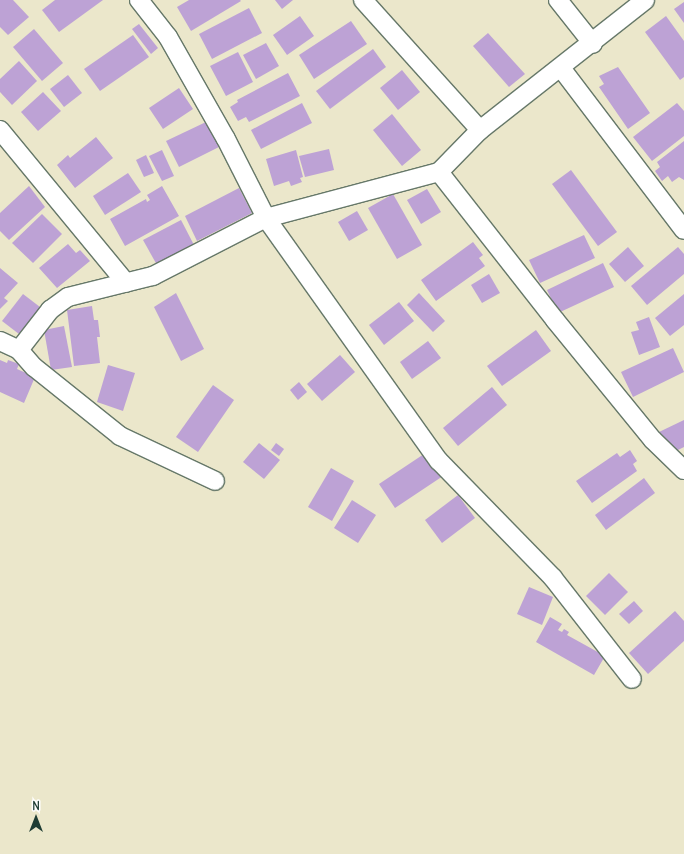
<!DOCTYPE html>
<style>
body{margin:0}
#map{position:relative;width:684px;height:854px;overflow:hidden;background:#ebe7cb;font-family:Delius,sans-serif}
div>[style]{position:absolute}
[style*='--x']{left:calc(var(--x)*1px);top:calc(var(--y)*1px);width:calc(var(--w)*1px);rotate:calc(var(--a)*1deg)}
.building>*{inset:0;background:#bda2d5}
.roads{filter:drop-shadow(1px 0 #667869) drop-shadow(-1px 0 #667869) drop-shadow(0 1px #667869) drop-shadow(0 -1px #667869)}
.minor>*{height:18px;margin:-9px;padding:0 9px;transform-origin:9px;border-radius:9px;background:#fff}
span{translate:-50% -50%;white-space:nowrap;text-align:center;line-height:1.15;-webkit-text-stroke:4px #fff;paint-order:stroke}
.north{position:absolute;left:16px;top:798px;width:40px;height:40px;-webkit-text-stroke:3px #fff;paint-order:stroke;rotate:0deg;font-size:11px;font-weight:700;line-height:16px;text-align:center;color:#1f3d34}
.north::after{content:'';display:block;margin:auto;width:14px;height:18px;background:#1f3d34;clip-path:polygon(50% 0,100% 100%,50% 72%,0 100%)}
</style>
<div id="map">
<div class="building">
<i style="clip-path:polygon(0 0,13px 0,29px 17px,8px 35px,0 27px)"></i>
<i style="clip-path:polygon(55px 0,103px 0,59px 32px,42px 10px)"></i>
<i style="clip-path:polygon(189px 0,240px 0,241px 1px,191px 31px,177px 7px)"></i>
<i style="clip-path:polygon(275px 0,293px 0,282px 9px)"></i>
<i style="clip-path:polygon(684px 2px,684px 23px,674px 9px)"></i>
<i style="clip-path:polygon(249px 8px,262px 33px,212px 59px,199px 34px)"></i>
<i style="clip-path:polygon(300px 16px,314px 36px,287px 55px,273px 35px)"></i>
<i style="clip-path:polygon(666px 16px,684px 41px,684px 77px,680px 80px,645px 32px)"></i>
<i style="clip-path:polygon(351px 21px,367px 44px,314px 79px,299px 55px)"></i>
<i style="clip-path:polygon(139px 24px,158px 48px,151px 54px,132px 29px)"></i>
<i style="clip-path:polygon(34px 29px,63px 63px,42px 81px,13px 47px)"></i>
<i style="clip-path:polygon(488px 33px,525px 74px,509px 87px,473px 46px)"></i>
<i style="clip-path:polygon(133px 35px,149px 57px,100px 91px,84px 69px)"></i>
<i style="clip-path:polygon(266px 43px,279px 66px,256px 79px,243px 55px)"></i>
<i style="clip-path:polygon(373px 49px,386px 67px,330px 109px,316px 91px)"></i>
<i style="clip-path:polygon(238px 52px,253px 82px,226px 96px,210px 66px)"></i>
<i style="clip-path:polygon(19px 61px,37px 81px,12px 105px,0 92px,0 79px)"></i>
<i style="clip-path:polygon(618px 67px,650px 113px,628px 129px,599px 87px,604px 84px,599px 76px)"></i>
<i style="clip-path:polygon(402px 70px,420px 92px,398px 110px,380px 88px)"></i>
<i style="clip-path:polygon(288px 73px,300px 96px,249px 122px,246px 117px,238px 121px,230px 107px,238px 102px,237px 100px)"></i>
<i style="clip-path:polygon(68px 75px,82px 93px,64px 107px,50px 89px)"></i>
<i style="clip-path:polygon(179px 88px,193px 109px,163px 129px,149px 108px)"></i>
<i style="clip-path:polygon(43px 92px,61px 111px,38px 131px,21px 112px)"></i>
<i style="clip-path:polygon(302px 103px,312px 123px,261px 149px,251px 130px)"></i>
<i style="clip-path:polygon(677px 103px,684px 111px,684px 136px,652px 161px,633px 137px)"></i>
<i style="clip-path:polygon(392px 114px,421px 150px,402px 166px,373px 130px)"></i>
<i style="clip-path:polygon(206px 122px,219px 147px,179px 167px,166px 141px)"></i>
<i style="clip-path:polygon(96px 137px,113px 158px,75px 188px,57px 165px,68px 155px,70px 158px)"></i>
<i style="clip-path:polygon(684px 141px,684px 180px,679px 177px,672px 182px,668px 176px,662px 181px,655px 171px,660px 167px,657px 162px)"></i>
<i style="clip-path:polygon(329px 149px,334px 170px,305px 177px,299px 156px)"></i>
<i style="clip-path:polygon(162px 150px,174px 176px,162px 181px,149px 156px)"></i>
<i style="clip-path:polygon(296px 150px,303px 177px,300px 178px,302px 182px,291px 186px,289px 181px,274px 186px,266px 159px)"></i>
<i style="clip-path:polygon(146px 155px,154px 173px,144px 177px,136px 160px)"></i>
<i style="clip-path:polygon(571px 170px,617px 232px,598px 246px,552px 184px)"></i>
<i style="clip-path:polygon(128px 173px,141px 192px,105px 215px,93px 196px)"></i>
<i style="clip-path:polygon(29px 186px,45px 207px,9px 240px,0 231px,0 213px)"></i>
<i style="clip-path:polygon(162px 186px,179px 216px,125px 246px,110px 219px,146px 199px,147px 202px,150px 200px,147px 195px)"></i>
<i style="clip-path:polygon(239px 188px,252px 213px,197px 241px,185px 216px)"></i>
<i style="clip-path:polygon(427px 189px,441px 212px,421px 224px,407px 200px)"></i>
<i style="clip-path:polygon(393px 194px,422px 245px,397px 259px,368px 208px)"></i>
<i style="clip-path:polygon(357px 211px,368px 230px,349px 241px,338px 222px)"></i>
<i style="clip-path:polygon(42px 214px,62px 234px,33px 263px,12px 243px)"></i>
<i style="clip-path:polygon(181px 220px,194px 245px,157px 265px,143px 240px)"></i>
<i style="clip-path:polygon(584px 235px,595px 258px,540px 283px,529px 260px)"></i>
<i style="clip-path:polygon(473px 242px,483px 255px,479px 258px,485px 266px,436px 301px,421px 280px)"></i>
<i style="clip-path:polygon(68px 244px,76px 253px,80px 250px,90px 261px,57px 288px,39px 268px)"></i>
<i style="clip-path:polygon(628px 247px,644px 266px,625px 282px,609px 264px)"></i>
<i style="clip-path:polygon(678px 247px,684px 254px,684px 274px,647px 305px,631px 286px)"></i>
<i style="clip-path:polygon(603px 263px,614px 287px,558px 313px,547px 290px)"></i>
<i style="clip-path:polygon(0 268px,18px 283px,4px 298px,8px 301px,0 309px)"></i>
<i style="clip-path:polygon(489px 274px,500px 293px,482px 303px,471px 285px)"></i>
<i style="clip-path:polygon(176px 293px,204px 349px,181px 361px,154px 307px)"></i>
<i style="clip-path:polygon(419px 293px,445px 321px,433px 332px,407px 305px)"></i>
<i style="clip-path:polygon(23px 294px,40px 307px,19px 334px,2px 321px)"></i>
<i style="clip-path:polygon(684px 294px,684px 325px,670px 336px,655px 318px)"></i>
<i style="clip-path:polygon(399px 302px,414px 321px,384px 345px,369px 325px)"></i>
<i style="clip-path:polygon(92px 306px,94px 320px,98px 320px,100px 337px,97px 337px,100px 363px,74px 366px,67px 310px)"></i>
<i style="clip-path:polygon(649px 317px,660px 347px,639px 355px,631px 332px,639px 330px,636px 322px)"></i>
<i style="clip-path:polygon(64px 326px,72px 367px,51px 370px,44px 330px)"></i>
<i style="clip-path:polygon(536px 330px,551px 351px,502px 386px,487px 366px)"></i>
<i style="clip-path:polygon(428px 341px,441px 358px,412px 379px,400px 362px)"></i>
<i style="clip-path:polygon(673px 348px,684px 372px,633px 397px,621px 372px)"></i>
<i style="clip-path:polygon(340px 355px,355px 372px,322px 401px,307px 384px)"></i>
<i style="clip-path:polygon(0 360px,7px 363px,8px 360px,19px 364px,17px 369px,35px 377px,24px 403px,0 392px)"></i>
<i style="clip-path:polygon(108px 365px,135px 373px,123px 411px,97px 402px)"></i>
<i style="clip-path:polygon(299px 382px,307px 392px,298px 400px,290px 390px)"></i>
<i style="clip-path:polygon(213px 385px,234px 400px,198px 452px,176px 437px)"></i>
<i style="clip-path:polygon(492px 387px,507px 405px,458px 446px,443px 428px)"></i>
<i style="clip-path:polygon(684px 420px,684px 447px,670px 454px,659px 432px)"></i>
<i style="clip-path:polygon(259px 443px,280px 460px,264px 479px,243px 462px)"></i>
<i style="clip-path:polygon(276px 443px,284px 449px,279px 456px,271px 450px)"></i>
<i style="clip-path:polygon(630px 450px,637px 461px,633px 464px,637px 471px,592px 503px,576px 481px,617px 453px,620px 457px)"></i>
<i style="clip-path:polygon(427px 452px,443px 476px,395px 508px,379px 484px)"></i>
<i style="clip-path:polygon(331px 468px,354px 481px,332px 521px,308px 507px)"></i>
<i style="clip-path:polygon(644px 478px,655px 493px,606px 530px,595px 515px)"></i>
<i style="clip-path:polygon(458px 495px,475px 518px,442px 543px,425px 520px)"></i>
<i style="clip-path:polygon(352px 500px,376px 515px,358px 543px,334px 528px)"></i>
<i style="clip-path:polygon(609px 573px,628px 592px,605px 615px,586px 596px)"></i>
<i style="clip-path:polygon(529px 587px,553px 597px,542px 625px,517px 614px)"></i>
<i style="clip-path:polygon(634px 601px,643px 611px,629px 624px,619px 614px)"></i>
<i style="clip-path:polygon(675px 611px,684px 621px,684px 641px,648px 674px,629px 653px)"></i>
<i style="clip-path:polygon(550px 617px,562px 624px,558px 630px,562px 632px,564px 629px,569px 632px,567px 635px,605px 656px,594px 675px,536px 642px)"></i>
</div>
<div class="roads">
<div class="minor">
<i style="--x:139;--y:0;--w:47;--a:51.9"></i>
<i style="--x:168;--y:37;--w:117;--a:60.4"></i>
<i style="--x:226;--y:139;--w:89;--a:63.1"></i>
<i style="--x:266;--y:218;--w:298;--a:54.6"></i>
<i style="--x:439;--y:461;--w:163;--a:45.7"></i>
<i style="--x:553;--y:578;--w:128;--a:52"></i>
<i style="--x:363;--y:0;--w:175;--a:48"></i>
<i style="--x:558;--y:0;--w:56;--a:51.5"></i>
<i style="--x:561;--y:68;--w:203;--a:52.8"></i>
<i style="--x:0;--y:130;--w:198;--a:50.5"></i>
<i style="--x:439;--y:172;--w:188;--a:51.9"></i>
<i style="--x:555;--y:320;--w:155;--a:50.8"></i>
<i style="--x:653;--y:440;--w:43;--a:44.1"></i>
<i style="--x:0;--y:341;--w:21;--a:25"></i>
<i style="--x:19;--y:350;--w:23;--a:49"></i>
<i style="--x:34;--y:367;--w:110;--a:38.7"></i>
<i style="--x:120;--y:436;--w:105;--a:25.3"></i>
<i style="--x:19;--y:350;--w:51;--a:-52.2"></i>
<i style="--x:50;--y:310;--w:22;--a:-36"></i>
<i style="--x:68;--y:297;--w:88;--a:-13.9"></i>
<i style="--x:153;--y:276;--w:127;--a:-27.2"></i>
<i style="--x:266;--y:218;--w:179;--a:-14.9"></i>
<i style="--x:439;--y:172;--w:59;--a:-45.7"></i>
<i style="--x:480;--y:130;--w:210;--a:-38.2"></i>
</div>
</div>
<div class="north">N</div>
</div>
